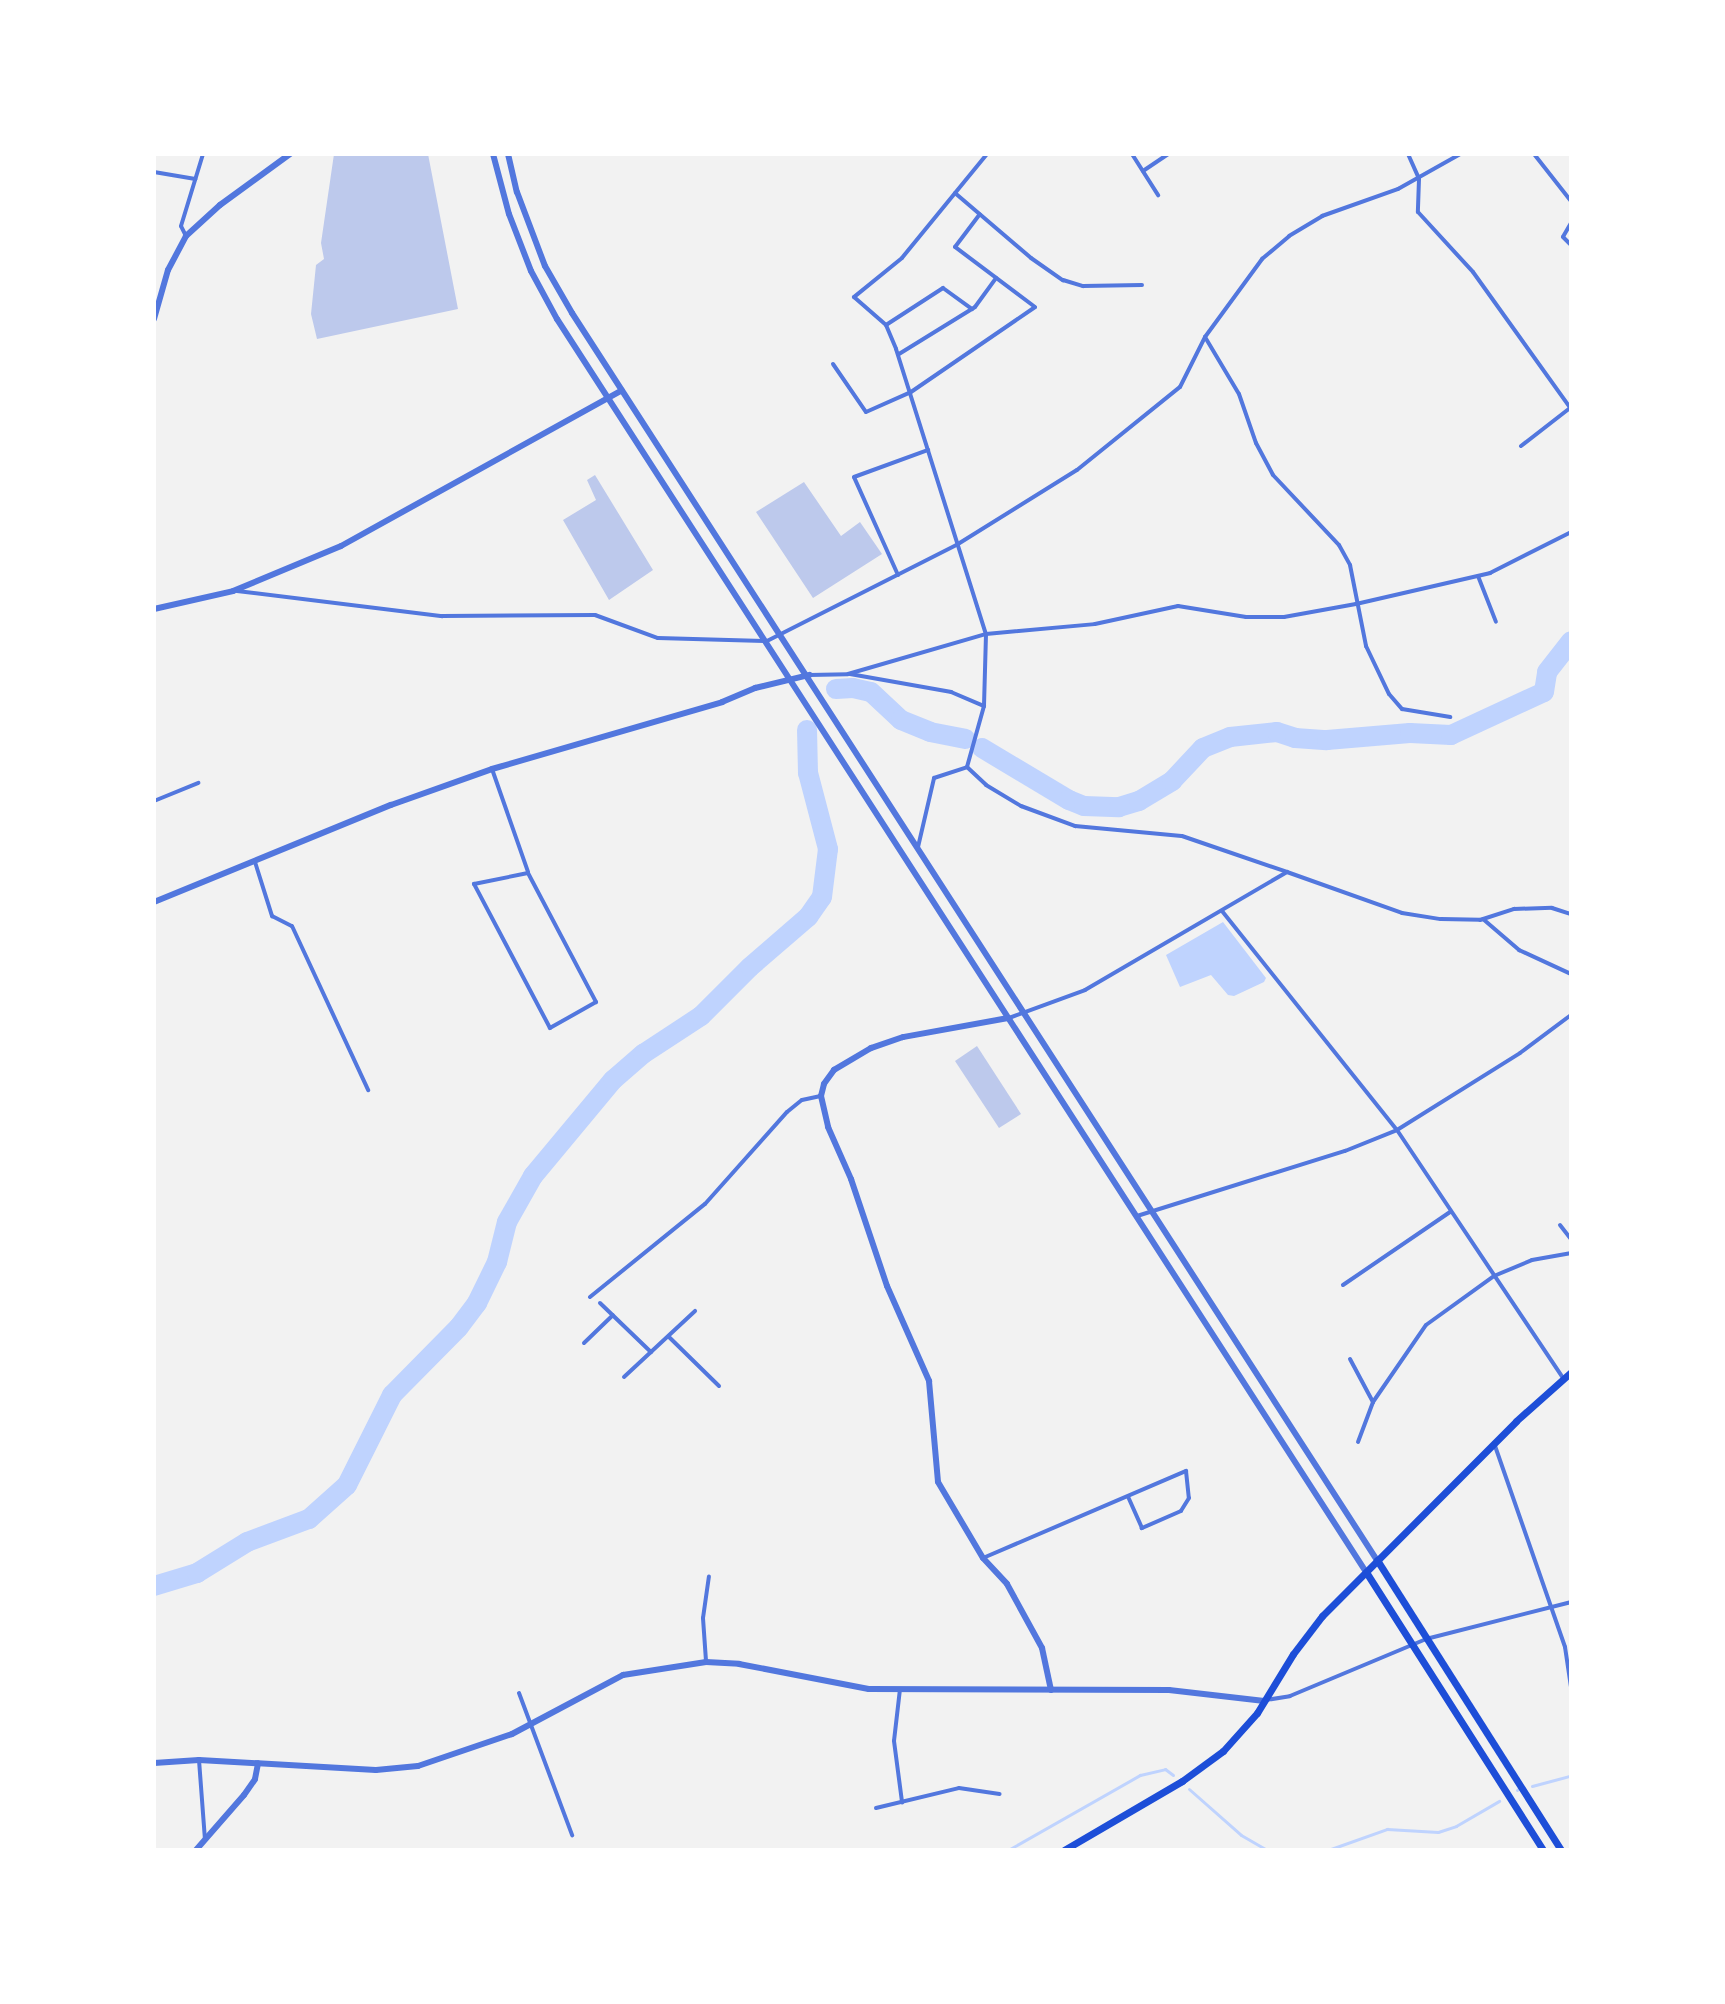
<!DOCTYPE html>
<style>
body{margin:0}
#map{position:relative;width:1725px;height:2004px;overflow:hidden;background:#f2f2f2;font-family:"Public Sans",sans-serif}
div>[style]{position:absolute}
[style*='--x']{left:calc(var(--x)*1px);top:calc(var(--y)*1px);width:calc(var(--w)*1px);rotate:calc(var(--a)*1deg)}
.water>*{inset:0;background:#bfd3fe}
.stream>*{height:3px;margin:-1.5px;padding:0 1.5px;transform-origin:1.5px;border-radius:1.5px;background:#bfd3fe}
.river>*{height:20px;margin:-10px;padding:0 10px;transform-origin:10px;border-radius:10px;background:#bfd3fe}
.building>*{inset:0;background:#bdc9ec}
.minor>*{height:4px;margin:-2px;padding:0 2px;transform-origin:2px;border-radius:2px;background:#5277de}
.tertiary>*{height:6px;margin:-3px;padding:0 3px;transform-origin:3px;border-radius:3px;background:#5277de}
.trunk>*{height:7px;margin:-3.5px;padding:0 3.5px;transform-origin:3.5px;border-radius:3.5px;background:#1d4ed8}
span{translate:-50% -50%;white-space:nowrap;text-align:center;line-height:1.15;-webkit-text-stroke:8px #fff;paint-order:stroke}
.frame{position:absolute;inset:0;border:156px solid #fff;pointer-events:none}
</style>
<div id="map">
<div class="water">
<i style="clip-path:polygon(1223px 922px,1266px 978px,1264px 982px,1234px 996px,1228px 995px,1211px 975px,1180px 987px,1166px 955px)"></i>
</div>
<div class="stream">
<i style="--x:1532;--y:1786;--w:39;--a:-15"></i>
<i style="--x:1189;--y:1789;--w:69;--a:41.5"></i>
<i style="--x:1241;--y:1835;--w:30;--a:30"></i>
<i style="--x:1517;--y:1790;--w:1;--a:-45"></i>
<i style="--x:1008;--y:1850;--w:152;--a:-29.6"></i>
<i style="--x:1140;--y:1775;--w:26;--a:-13"></i>
<i style="--x:1165;--y:1769;--w:10;--a:37"></i>
<i style="--x:1328;--y:1850;--w:63;--a:-19.6"></i>
<i style="--x:1387;--y:1829;--w:51;--a:3.4"></i>
<i style="--x:1438;--y:1832;--w:19;--a:-18"></i>
<i style="--x:1456;--y:1826;--w:50;--a:-30.2"></i>
</div>
<div class="river">
<i style="--x:836;--y:689;--w:17;--a:-3"></i>
<i style="--x:853;--y:688;--w:18;--a:13"></i>
<i style="--x:871;--y:692;--w:41;--a:43"></i>
<i style="--x:901;--y:720;--w:31;--a:22"></i>
<i style="--x:930;--y:732;--w:36;--a:11"></i>
<i style="--x:982;--y:748;--w:101;--a:30.9"></i>
<i style="--x:1069;--y:800;--w:16;--a:22"></i>
<i style="--x:1084;--y:806;--w:35;--a:2"></i>
<i style="--x:1119;--y:807;--w:21;--a:-17"></i>
<i style="--x:1139;--y:801;--w:39;--a:-31"></i>
<i style="--x:1172;--y:781;--w:45;--a:-46.8"></i>
<i style="--x:1203;--y:748;--w:29;--a:-22"></i>
<i style="--x:1230;--y:737;--w:47;--a:-6.1"></i>
<i style="--x:1277;--y:732;--w:19;--a:18"></i>
<i style="--x:1295;--y:738;--w:32;--a:4"></i>
<i style="--x:1327;--y:740;--w:83;--a:-4.8"></i>
<i style="--x:1410;--y:733;--w:41;--a:2.8"></i>
<i style="--x:1451;--y:735;--w:102;--a:-24.8"></i>
<i style="--x:1544;--y:692;--w:20;--a:-81"></i>
<i style="--x:1547;--y:672;--w:39;--a:-52"></i>
<i style="--x:154;--y:1586;--w:45;--a:-16.8"></i>
<i style="--x:197;--y:1573;--w:59;--a:-31.8"></i>
<i style="--x:247;--y:1542;--w:66;--a:-20.4"></i>
<i style="--x:309;--y:1519;--w:51;--a:-41.8"></i>
<i style="--x:347;--y:1485;--w:101;--a:-63.4"></i>
<i style="--x:392;--y:1395;--w:95;--a:-45.4"></i>
<i style="--x:459;--y:1327;--w:30;--a:-53"></i>
<i style="--x:477;--y:1303;--w:46;--a:-64"></i>
<i style="--x:497;--y:1262;--w:41;--a:-76"></i>
<i style="--x:507;--y:1222;--w:53;--a:-60.5"></i>
<i style="--x:533;--y:1176;--w:125;--a:-50.2"></i>
<i style="--x:613;--y:1080;--w:40;--a:-41"></i>
<i style="--x:643;--y:1054;--w:69;--a:-33.2"></i>
<i style="--x:701;--y:1016;--w:69;--a:-45"></i>
<i style="--x:750;--y:967;--w:77;--a:-40.8"></i>
<i style="--x:808;--y:917;--w:24;--a:-55"></i>
<i style="--x:822;--y:897;--w:48;--a:-82.9"></i>
<i style="--x:828;--y:849;--w:79;--a:-104.7"></i>
<i style="--x:808;--y:773;--w:43;--a:-91.3"></i>
</div>
<div class="building">
<i style="clip-path:polygon(334px 154px,428px 154px,458px 309px,317px 339px,311px 314px,316px 265px,324px 259px,321px 243px)"></i>
<i style="clip-path:polygon(595px 475px,653px 570px,609px 600px,563px 520px,596px 500px,587px 480px)"></i>
<i style="clip-path:polygon(804px 482px,841px 536px,860px 522px,882px 554px,813px 598px,756px 512px)"></i>
<i style="clip-path:polygon(977px 1046px,1021px 1114px,999px 1128px,955px 1061px)"></i>
</div>
<div class="minor">
<i style="--x:987;--y:154;--w:134;--a:129.3"></i>
<i style="--x:902;--y:258;--w:62;--a:140.9"></i>
<i style="--x:854;--y:297;--w:43;--a:41.2"></i>
<i style="--x:886;--y:325;--w:26;--a:67"></i>
<i style="--x:896;--y:349;--w:299;--a:72.5"></i>
<i style="--x:986;--y:634;--w:72;--a:91.6"></i>
<i style="--x:984;--y:706;--w:63;--a:105.6"></i>
<i style="--x:967;--y:767;--w:26;--a:43"></i>
<i style="--x:986;--y:785;--w:41;--a:31"></i>
<i style="--x:1021;--y:806;--w:58;--a:20.3"></i>
<i style="--x:1075;--y:826;--w:107;--a:5.3"></i>
<i style="--x:1182;--y:836;--w:111;--a:18.9"></i>
<i style="--x:1132;--y:154;--w:49;--a:57.6"></i>
<i style="--x:1408;--y:154;--w:27;--a:66"></i>
<i style="--x:1419;--y:179;--w:33;--a:92"></i>
<i style="--x:1418;--y:212;--w:81;--a:47.5"></i>
<i style="--x:1473;--y:272;--w:168;--a:54.4"></i>
<i style="--x:1534;--y:154;--w:60;--a:51.8"></i>
<i style="--x:1143;--y:171;--w:30;--a:-34"></i>
<i style="--x:154;--y:172;--w:42;--a:9.7"></i>
<i style="--x:955;--y:193;--w:100;--a:40.5"></i>
<i style="--x:1031;--y:258;--w:39;--a:35"></i>
<i style="--x:1063;--y:280;--w:21;--a:17"></i>
<i style="--x:1083;--y:286;--w:59;--a:-1"></i>
<i style="--x:1571;--y:223;--w:16;--a:120"></i>
<i style="--x:1563;--y:237;--w:11;--a:45"></i>
<i style="--x:186;--y:236;--w:11;--a:-117"></i>
<i style="--x:181;--y:226;--w:75;--a:-73"></i>
<i style="--x:886;--y:325;--w:68;--a:-33"></i>
<i style="--x:943;--y:288;--w:36;--a:36"></i>
<i style="--x:1205;--y:337;--w:66;--a:59.2"></i>
<i style="--x:1239;--y:394;--w:52;--a:70.9"></i>
<i style="--x:1256;--y:443;--w:36;--a:62"></i>
<i style="--x:1273;--y:475;--w:96;--a:46.7"></i>
<i style="--x:1339;--y:545;--w:23;--a:61"></i>
<i style="--x:1350;--y:565;--w:83;--a:78.8"></i>
<i style="--x:1366;--y:646;--w:53;--a:64.4"></i>
<i style="--x:1389;--y:694;--w:20;--a:49"></i>
<i style="--x:1402;--y:709;--w:49;--a:9.5"></i>
<i style="--x:899;--y:354;--w:89;--a:-31.7"></i>
<i style="--x:975;--y:307;--w:36;--a:-54"></i>
<i style="--x:833;--y:364;--w:58;--a:55.5"></i>
<i style="--x:866;--y:412;--w:49;--a:-24"></i>
<i style="--x:911;--y:392;--w:150;--a:-34.4"></i>
<i style="--x:1035;--y:307;--w:100;--a:-143.1"></i>
<i style="--x:955;--y:247;--w:41;--a:-52.9"></i>
<i style="--x:1521;--y:446;--w:62;--a:-37.8"></i>
<i style="--x:898;--y:575;--w:107;--a:-114.2"></i>
<i style="--x:854;--y:477;--w:79;--a:-20"></i>
<i style="--x:1478;--y:576;--w:49;--a:68.6"></i>
<i style="--x:237;--y:591;--w:207;--a:7"></i>
<i style="--x:442;--y:616;--w:153;--a:-0.4"></i>
<i style="--x:595;--y:615;--w:67;--a:20.1"></i>
<i style="--x:658;--y:638;--w:109;--a:1.6"></i>
<i style="--x:767;--y:641;--w:214;--a:-26.9"></i>
<i style="--x:958;--y:544;--w:140;--a:-31.9"></i>
<i style="--x:1077;--y:470;--w:132;--a:-38.9"></i>
<i style="--x:1180;--y:387;--w:56;--a:-63.4"></i>
<i style="--x:1205;--y:337;--w:97;--a:-53.8"></i>
<i style="--x:1262;--y:259;--w:35;--a:-40"></i>
<i style="--x:1289;--y:236;--w:39;--a:-31"></i>
<i style="--x:1322;--y:216;--w:81;--a:-19.6"></i>
<i style="--x:1398;--y:189;--w:71;--a:-29.4"></i>
<i style="--x:850;--y:674;--w:103;--a:10.1"></i>
<i style="--x:951;--y:692;--w:36;--a:23"></i>
<i style="--x:809;--y:675;--w:39;--a:-1"></i>
<i style="--x:848;--y:674;--w:144;--a:-16.2"></i>
<i style="--x:986;--y:634;--w:109;--a:-5.2"></i>
<i style="--x:1095;--y:624;--w:85;--a:-12.2"></i>
<i style="--x:1178;--y:606;--w:69;--a:9.2"></i>
<i style="--x:1246;--y:617;--w:38;--a:0"></i>
<i style="--x:1284;--y:617;--w:73;--a:-10.2"></i>
<i style="--x:1356;--y:604;--w:138;--a:-13"></i>
<i style="--x:1490;--y:573;--w:91;--a:-26.8"></i>
<i style="--x:492;--y:769;--w:109;--a:70.7"></i>
<i style="--x:154;--y:801;--w:48;--a:-22.2"></i>
<i style="--x:918;--y:847;--w:71;--a:-76.9"></i>
<i style="--x:934;--y:778;--w:35;--a:-18"></i>
<i style="--x:255;--y:862;--w:57;--a:72.5"></i>
<i style="--x:272;--y:916;--w:22;--a:27"></i>
<i style="--x:292;--y:926;--w:181;--a:65.1"></i>
<i style="--x:528;--y:873;--w:146;--a:62.2"></i>
<i style="--x:596;--y:1002;--w:53;--a:150.5"></i>
<i style="--x:550;--y:1028;--w:163;--a:-117.8"></i>
<i style="--x:474;--y:884;--w:55;--a:-11.5"></i>
<i style="--x:1222;--y:911;--w:280;--a:51.4"></i>
<i style="--x:1397;--y:1130;--w:298;--a:56.2"></i>
<i style="--x:1483;--y:919;--w:48;--a:40.7"></i>
<i style="--x:1519;--y:950;--w:57;--a:24.8"></i>
<i style="--x:1009;--y:1018;--w:81;--a:-20.2"></i>
<i style="--x:1085;--y:990;--w:234;--a:-30.3"></i>
<i style="--x:1287;--y:872;--w:122;--a:19.6"></i>
<i style="--x:1402;--y:913;--w:39;--a:9"></i>
<i style="--x:1441;--y:919;--w:39;--a:1"></i>
<i style="--x:1480;--y:920;--w:36;--a:-18"></i>
<i style="--x:1514;--y:909;--w:38;--a:-2"></i>
<i style="--x:1552;--y:908;--w:20;--a:18"></i>
<i style="--x:1137;--y:1216;--w:218;--a:-17.4"></i>
<i style="--x:1345;--y:1151;--w:56;--a:-22"></i>
<i style="--x:1397;--y:1130;--w:145;--a:-32"></i>
<i style="--x:1520;--y:1053;--w:64;--a:-36.7"></i>
<i style="--x:1560;--y:1225;--w:18;--a:52"></i>
<i style="--x:1343;--y:1285;--w:130;--a:-34.3"></i>
<i style="--x:590;--y:1297;--w:148;--a:-39"></i>
<i style="--x:705;--y:1204;--w:123;--a:-48.3"></i>
<i style="--x:787;--y:1112;--w:19;--a:-39"></i>
<i style="--x:802;--y:1100;--w:19;--a:-12"></i>
<i style="--x:600;--y:1303;--w:71;--a:43.9"></i>
<i style="--x:669;--y:1337;--w:70;--a:44.4"></i>
<i style="--x:584;--y:1343;--w:40;--a:-44"></i>
<i style="--x:1350;--y:1359;--w:49;--a:61.9"></i>
<i style="--x:624;--y:1377;--w:97;--a:-42.9"></i>
<i style="--x:1358;--y:1442;--w:43;--a:-69.4"></i>
<i style="--x:1373;--y:1402;--w:93;--a:-55.5"></i>
<i style="--x:1426;--y:1325;--w:84;--a:-35.8"></i>
<i style="--x:1494;--y:1276;--w:41;--a:-22.8"></i>
<i style="--x:1532;--y:1260;--w:40;--a:-10"></i>
<i style="--x:1494;--y:1443;--w:216;--a:70.8"></i>
<i style="--x:1565;--y:1647;--w:40;--a:81.5"></i>
<i style="--x:983;--y:1558;--w:221;--a:-23.2"></i>
<i style="--x:1186;--y:1471;--w:27;--a:84"></i>
<i style="--x:1189;--y:1498;--w:15;--a:122"></i>
<i style="--x:1181;--y:1511;--w:43;--a:156.4"></i>
<i style="--x:1142;--y:1528;--w:34;--a:-114"></i>
<i style="--x:706;--y:1661;--w:43;--a:-94"></i>
<i style="--x:703;--y:1618;--w:42;--a:-81.9"></i>
<i style="--x:900;--y:1689;--w:52;--a:96.6"></i>
<i style="--x:894;--y:1741;--w:62;--a:82.5"></i>
<i style="--x:519;--y:1693;--w:152;--a:69.5"></i>
<i style="--x:1266;--y:1700;--w:24;--a:-9"></i>
<i style="--x:1290;--y:1696;--w:147;--a:-22.7"></i>
<i style="--x:1426;--y:1639;--w:150;--a:-14.3"></i>
<i style="--x:199;--y:1760;--w:79;--a:85.7"></i>
<i style="--x:876;--y:1808;--w:85;--a:-13.5"></i>
<i style="--x:959;--y:1788;--w:41;--a:8.3"></i>
</div>
<div class="tertiary">
<i style="--x:493;--y:154;--w:62;--a:75.1"></i>
<i style="--x:509;--y:214;--w:61;--a:68.9"></i>
<i style="--x:531;--y:271;--w:55;--a:61.6"></i>
<i style="--x:557;--y:319;--w:1491;--a:57.15"></i>
<i style="--x:508;--y:154;--w:39;--a:77"></i>
<i style="--x:517;--y:192;--w:79;--a:69.3"></i>
<i style="--x:545;--y:266;--w:54;--a:60.1"></i>
<i style="--x:572;--y:313;--w:1484;--a:57.16"></i>
<i style="--x:154;--y:319;--w:51;--a:-74.1"></i>
<i style="--x:168;--y:270;--w:38;--a:-62"></i>
<i style="--x:186;--y:236;--w:46;--a:-42.4"></i>
<i style="--x:220;--y:205;--w:87;--a:-36.1"></i>
<i style="--x:154;--y:609;--w:81;--a:-12.8"></i>
<i style="--x:233;--y:591;--w:117;--a:-22.6"></i>
<i style="--x:341;--y:546;--w:321;--a:-29"></i>
<i style="--x:154;--y:902;--w:256;--a:-22.3"></i>
<i style="--x:391;--y:805;--w:107;--a:-19.6"></i>
<i style="--x:492;--y:769;--w:240;--a:-16.2"></i>
<i style="--x:722;--y:702;--w:36;--a:-23"></i>
<i style="--x:755;--y:688;--w:56;--a:-13.5"></i>
<i style="--x:1008;--y:1018;--w:107;--a:169.7"></i>
<i style="--x:903;--y:1037;--w:34;--a:161"></i>
<i style="--x:871;--y:1048;--w:43;--a:149.3"></i>
<i style="--x:834;--y:1070;--w:17;--a:126"></i>
<i style="--x:824;--y:1084;--w:12;--a:104"></i>
<i style="--x:821;--y:1096;--w:32;--a:77"></i>
<i style="--x:828;--y:1127;--w:57;--a:66.1"></i>
<i style="--x:851;--y:1179;--w:113;--a:71.4"></i>
<i style="--x:887;--y:1286;--w:104;--a:66.1"></i>
<i style="--x:929;--y:1381;--w:101;--a:84.9"></i>
<i style="--x:938;--y:1482;--w:88;--a:59.4"></i>
<i style="--x:983;--y:1558;--w:35;--a:47"></i>
<i style="--x:1007;--y:1584;--w:73;--a:61.3"></i>
<i style="--x:1042;--y:1648;--w:43;--a:77.9"></i>
<i style="--x:154;--y:1763;--w:45;--a:-3.8"></i>
<i style="--x:199;--y:1760;--w:177;--a:3.2"></i>
<i style="--x:376;--y:1770;--w:42;--a:-5.4"></i>
<i style="--x:418;--y:1766;--w:99;--a:-18.8"></i>
<i style="--x:512;--y:1734;--w:126;--a:-28"></i>
<i style="--x:623;--y:1675;--w:84;--a:-8.9"></i>
<i style="--x:706;--y:1662;--w:33;--a:3"></i>
<i style="--x:739;--y:1664;--w:132;--a:10.9"></i>
<i style="--x:869;--y:1689;--w:300;--a:0.2"></i>
<i style="--x:1169;--y:1690;--w:96;--a:6.6"></i>
<i style="--x:196;--y:1850;--w:73;--a:-48.9"></i>
<i style="--x:244;--y:1795;--w:19;--a:-55"></i>
<i style="--x:255;--y:1779;--w:16;--a:-79"></i>
</div>
<div class="trunk">
<i style="--x:1377;--y:1560;--w:343;--a:57.6"></i>
<i style="--x:1366;--y:1572;--w:330;--a:57.5"></i>
<i style="--x:1064;--y:1850;--w:137;--a:-30.3"></i>
<i style="--x:1182;--y:1781;--w:51;--a:-36.2"></i>
<i style="--x:1223;--y:1751;--w:51;--a:-48.2"></i>
<i style="--x:1257;--y:1713;--w:69;--a:-58.6"></i>
<i style="--x:1293;--y:1654;--w:48;--a:-52.7"></i>
<i style="--x:1322;--y:1616;--w:275;--a:-45.1"></i>
<i style="--x:1516;--y:1421;--w:74;--a:-41.7"></i>
</div>
<div class="frame"></div>
</div>
